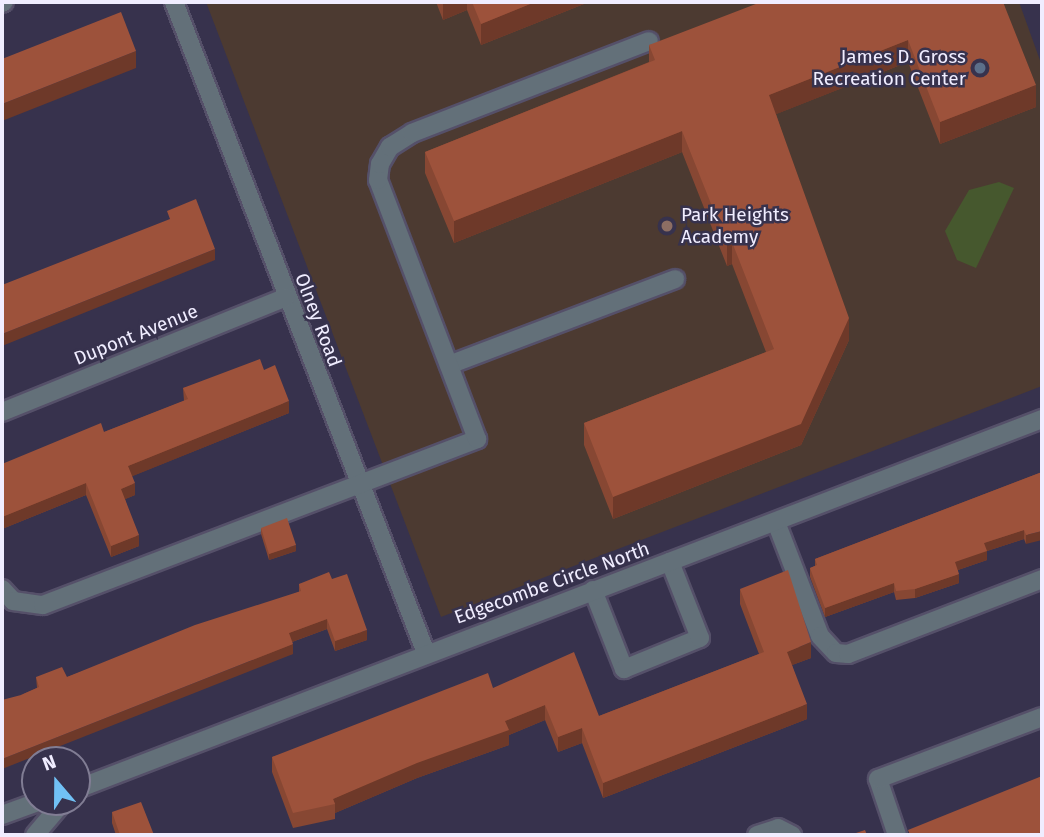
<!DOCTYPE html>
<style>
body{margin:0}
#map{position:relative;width:1044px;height:837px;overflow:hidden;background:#37324d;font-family:"Fira Sans",sans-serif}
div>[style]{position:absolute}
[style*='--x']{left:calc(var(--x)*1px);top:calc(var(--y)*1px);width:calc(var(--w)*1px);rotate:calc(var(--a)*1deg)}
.education>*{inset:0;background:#4c3a31}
.green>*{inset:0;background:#46582e}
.roads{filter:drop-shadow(2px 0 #555069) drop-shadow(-2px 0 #555069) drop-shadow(0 2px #555069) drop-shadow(0 -2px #555069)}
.minor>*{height:18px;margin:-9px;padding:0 9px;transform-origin:9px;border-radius:9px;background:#637079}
.wall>*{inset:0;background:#874733}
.shaded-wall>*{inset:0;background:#6e3929}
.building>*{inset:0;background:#9d523b}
.dots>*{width:19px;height:19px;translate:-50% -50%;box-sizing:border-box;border:4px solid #37324d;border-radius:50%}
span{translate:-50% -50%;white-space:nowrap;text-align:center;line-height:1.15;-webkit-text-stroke:5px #37324d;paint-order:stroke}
.poi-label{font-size:19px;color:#f0edff}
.right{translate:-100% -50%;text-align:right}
.left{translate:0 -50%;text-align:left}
.street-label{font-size:19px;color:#f0edff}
.frame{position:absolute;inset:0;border:4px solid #f0edff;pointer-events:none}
.north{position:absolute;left:21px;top:746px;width:70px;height:70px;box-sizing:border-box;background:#37324d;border:2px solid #817d94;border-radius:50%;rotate:340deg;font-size:19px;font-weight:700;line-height:28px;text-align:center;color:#f0edff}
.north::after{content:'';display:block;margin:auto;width:24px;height:32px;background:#71c1f5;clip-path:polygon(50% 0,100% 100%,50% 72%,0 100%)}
</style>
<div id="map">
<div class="education">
<i style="clip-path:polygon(206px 2px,1019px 2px,1042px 66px,1042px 386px,441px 617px)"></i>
</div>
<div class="green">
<i style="clip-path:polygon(999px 182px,1014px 188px,976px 268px,957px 260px,945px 231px,969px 190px)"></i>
</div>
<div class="roads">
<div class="minor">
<i style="--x:174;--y:2;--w:698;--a:68.84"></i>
<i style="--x:2;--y:3;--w:2;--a:-27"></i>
<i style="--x:449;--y:365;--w:242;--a:-20.8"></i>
<i style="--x:2;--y:412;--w:306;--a:-22"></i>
<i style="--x:776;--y:522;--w:122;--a:68.9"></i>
<i style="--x:820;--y:636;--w:23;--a:47"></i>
<i style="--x:836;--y:653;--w:12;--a:5"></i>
<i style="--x:848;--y:654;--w:208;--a:-21.1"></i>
<i style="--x:2;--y:589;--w:16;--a:47"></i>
<i style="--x:13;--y:601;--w:30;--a:8"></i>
<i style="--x:43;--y:605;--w:465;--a:-20.9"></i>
<i style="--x:477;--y:439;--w:277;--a:-110.9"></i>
<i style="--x:378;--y:180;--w:16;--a:-83"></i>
<i style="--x:380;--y:164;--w:20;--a:-60"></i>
<i style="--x:390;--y:147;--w:26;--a:-32"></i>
<i style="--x:412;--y:133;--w:254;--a:-21.2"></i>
<i style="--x:593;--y:590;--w:85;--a:68.6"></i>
<i style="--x:624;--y:669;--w:82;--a:-22.2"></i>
<i style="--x:700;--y:638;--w:82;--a:-111.5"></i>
<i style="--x:77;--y:789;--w:1034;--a:-20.98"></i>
<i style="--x:2;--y:815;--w:38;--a:-20"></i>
<i style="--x:35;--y:835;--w:43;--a:-49.7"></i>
<i style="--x:757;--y:835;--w:22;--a:-18"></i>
<i style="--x:778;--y:828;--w:16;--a:27"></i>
<i style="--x:897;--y:835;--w:59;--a:-108.7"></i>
<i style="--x:878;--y:779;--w:175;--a:-20.7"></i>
</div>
</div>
<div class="wall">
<i style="clip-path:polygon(436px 2px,589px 2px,481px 45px,467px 10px,443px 20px)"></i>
<i style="clip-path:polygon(1003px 2px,1036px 107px,940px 144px,908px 62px,776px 114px,849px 340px,801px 445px,613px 519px,584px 445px,584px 423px,766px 352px,732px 264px,727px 266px,682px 152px,454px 243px,425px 173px,425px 152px,649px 62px,649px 45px)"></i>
<i style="clip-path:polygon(264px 370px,289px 413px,132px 476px,135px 495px,125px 499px,139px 546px,111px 557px,86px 495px,2px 529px,2px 464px,104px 432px,184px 401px,183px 388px)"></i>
<i style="clip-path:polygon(1042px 472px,1026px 544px,1024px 539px,987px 551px,987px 560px,958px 570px,959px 583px,915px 598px,896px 600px,894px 592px,825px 617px,810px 577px,810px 568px,815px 566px,815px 559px)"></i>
<i style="clip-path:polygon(261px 528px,296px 551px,269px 560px,261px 534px)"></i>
<i style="clip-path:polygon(332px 579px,367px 640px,335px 651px,327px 629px,292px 642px,293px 654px,21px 695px,37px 688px,36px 677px,67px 677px,299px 592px,299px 584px)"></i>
<i style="clip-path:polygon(740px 589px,811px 658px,792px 665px,807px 719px,603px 798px,582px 743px,558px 752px,545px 720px,509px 735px,509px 745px,417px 778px,335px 813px,335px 819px,293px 828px,272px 772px,272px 757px,493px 688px,599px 716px,759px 654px,740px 604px)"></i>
<i style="clip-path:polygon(112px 812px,154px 835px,116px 835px,112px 823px)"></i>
</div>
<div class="shaded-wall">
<i style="clip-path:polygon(443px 2px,467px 2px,467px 10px,443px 20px)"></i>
<i style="clip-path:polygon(535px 2px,589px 2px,481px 45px,481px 24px)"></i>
<i style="clip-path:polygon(908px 40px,908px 62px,769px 117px,769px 95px)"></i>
<i style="clip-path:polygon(136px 51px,136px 68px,2px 121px,2px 104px)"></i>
<i style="clip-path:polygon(1036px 85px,1036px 107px,940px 144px,940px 122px)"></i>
<i style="clip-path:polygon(682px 131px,682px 152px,454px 243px,454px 221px)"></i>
<i style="clip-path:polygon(732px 242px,732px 264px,727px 266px,727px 244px)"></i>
<i style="clip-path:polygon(215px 249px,215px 260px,2px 346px,2px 334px)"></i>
<i style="clip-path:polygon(849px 318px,849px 340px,801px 445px,613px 519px,613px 497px)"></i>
<i style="clip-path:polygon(289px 401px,289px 413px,128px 478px,128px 466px)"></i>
<i style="clip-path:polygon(86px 483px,86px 495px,2px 529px,2px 517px)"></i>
<i style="clip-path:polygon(135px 483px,135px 495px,121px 501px,121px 489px)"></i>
<i style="clip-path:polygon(1024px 530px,1024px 539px,987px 551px,987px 560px,955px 571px,955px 562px,984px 543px)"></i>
<i style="clip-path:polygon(1042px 531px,1042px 540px,1026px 544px,1026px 535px)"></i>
<i style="clip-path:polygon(139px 535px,139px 546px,111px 557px,111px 546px)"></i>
<i style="clip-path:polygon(296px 545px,296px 551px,269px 560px,269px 554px)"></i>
<i style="clip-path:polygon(959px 574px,959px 583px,915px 598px,915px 589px)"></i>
<i style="clip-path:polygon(894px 583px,894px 592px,825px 617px,825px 608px)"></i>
<i style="clip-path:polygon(327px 619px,327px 629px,289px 643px,289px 633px)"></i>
<i style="clip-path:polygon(367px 630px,367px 640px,335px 651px,335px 641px)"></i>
<i style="clip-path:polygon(811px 642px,811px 658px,787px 667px,787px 652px)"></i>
<i style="clip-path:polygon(293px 644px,293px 654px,2px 769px,2px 759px)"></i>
<i style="clip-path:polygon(807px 704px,807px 719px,603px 798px,603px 783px)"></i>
<i style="clip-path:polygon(545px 705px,545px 720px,509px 735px,509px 745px,417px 778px,335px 813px,335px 804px,333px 799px,505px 721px)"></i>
<i style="clip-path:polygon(582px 728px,582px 743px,558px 752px,558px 737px)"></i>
</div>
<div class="building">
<i style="clip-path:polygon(472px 2px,535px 2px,481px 24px)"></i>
<i style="clip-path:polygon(761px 2px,1003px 2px,1036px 85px,940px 122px,908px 40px,769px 95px,849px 318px,801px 424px,613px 497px,584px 423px,774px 349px,732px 242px,727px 244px,682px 131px,454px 221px,425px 152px,655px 60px,649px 45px)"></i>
<i style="clip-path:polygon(121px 12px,136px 51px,2px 104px,2px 59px)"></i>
<i style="clip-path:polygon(196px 199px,215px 249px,2px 334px,2px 285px,170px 219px,167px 211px)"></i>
<i style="clip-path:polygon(260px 359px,264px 370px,275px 365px,289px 401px,128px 466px,135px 483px,121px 489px,139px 535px,111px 546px,86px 483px,2px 517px,2px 464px,101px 423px,104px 432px,188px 399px,183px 388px)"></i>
<i style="clip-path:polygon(1042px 472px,1042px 531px,1026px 535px,1024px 530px,984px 543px,987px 551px,955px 562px,959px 574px,915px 589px,896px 591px,894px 583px,825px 608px,810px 568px,817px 565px,815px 559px)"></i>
<i style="clip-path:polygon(287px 518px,296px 545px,269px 554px,261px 528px)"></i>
<i style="clip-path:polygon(788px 570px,811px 642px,787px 652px,807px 704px,603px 783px,582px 728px,558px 737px,545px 705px,505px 721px,509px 730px,417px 763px,333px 799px,335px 804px,293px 813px,272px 757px,488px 673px,493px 688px,574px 652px,599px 716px,764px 652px,740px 589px)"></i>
<i style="clip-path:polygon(329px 572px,332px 579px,347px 574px,367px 630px,335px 641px,327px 619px,289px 633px,293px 644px,2px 759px,2px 700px,21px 695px,39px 687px,36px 677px,62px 667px,67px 677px,195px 625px,301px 591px,299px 584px)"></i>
<i style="clip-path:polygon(1042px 776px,1042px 832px,1033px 835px,910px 835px,908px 830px)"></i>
<i style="clip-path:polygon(141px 802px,154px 835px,120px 835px,112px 812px)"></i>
<i style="clip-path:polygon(865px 830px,867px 835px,850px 835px)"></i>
</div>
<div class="dots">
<i style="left:980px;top:68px;background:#5c6f8a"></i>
<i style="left:667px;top:226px;background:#8d6e63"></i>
</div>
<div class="poi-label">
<span class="right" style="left:966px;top:68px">James D. Gross<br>Recreation Center</span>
<span class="left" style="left:681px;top:226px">Park Heights<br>Academy</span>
</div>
<div class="street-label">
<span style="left:318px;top:320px;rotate:69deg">Olney Road</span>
<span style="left:136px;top:335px;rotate:-22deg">Dupont Avenue</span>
<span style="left:552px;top:583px;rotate:-20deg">Edgecombe Circle North</span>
</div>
<div class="frame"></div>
<div class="north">N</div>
</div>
